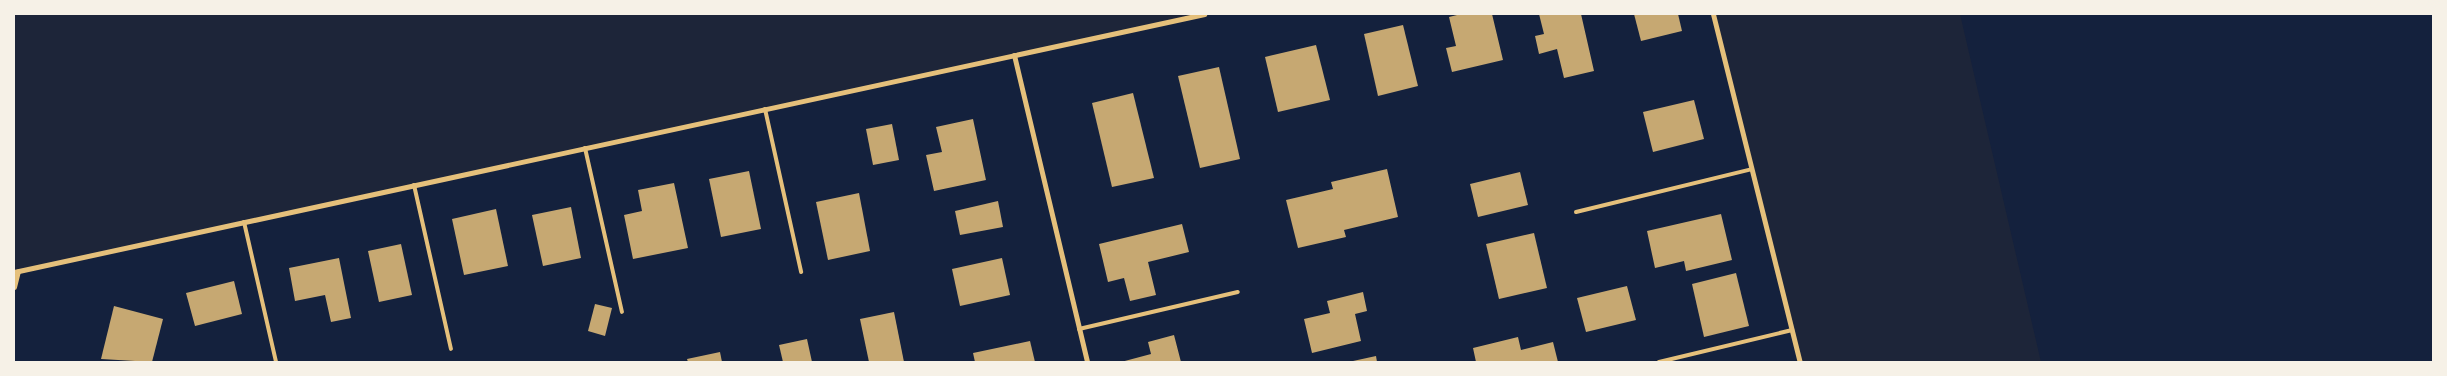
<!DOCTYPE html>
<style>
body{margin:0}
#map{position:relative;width:2447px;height:376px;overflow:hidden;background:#14213d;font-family:"Exo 2",sans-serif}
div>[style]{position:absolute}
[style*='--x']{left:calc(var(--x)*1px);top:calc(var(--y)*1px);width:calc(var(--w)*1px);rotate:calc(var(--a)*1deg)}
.green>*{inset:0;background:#1d2539}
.building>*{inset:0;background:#c6a872}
.service>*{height:4px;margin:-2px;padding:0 2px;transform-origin:2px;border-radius:2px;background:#e5c07b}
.minor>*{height:5px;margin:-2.5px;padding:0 2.5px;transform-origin:2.5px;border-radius:2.5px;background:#e5c07b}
span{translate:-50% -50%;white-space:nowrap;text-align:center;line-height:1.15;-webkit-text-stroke:4.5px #f6f1e7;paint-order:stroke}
.frame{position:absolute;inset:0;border:15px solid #f6f1e7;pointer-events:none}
</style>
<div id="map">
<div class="green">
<i style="clip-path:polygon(14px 14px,1204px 14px,18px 271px,14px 287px)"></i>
<i style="clip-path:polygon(1713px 14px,1960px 14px,2041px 362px,1800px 362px)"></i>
</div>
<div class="building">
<i style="clip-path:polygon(1461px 14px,1492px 14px,1503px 60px,1452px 72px,1446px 48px,1456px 46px,1449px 17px)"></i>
<i style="clip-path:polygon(1539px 14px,1581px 14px,1594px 71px,1564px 78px,1557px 49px,1539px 54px,1535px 36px,1544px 34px)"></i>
<i style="clip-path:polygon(1634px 14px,1678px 14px,1682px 31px,1641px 41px)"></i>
<i style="clip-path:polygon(1403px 25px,1418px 86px,1378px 96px,1364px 34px)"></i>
<i style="clip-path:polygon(1316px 45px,1330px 100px,1278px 112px,1265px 57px)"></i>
<i style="clip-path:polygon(1219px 67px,1240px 159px,1200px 168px,1178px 76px)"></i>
<i style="clip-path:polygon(1133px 93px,1154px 178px,1112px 187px,1092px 103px)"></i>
<i style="clip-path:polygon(1694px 100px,1704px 139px,1653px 152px,1643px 112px)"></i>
<i style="clip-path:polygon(973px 119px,986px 180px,934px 191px,926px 155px,942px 152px,936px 127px)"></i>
<i style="clip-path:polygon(892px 124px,899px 160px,873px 165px,866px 129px)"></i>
<i style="clip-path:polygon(1387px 169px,1398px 217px,1344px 230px,1346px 237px,1298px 248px,1286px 200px,1333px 189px,1331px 182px)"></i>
<i style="clip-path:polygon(749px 171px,761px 229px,721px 237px,709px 179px)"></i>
<i style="clip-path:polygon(1520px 172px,1528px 205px,1478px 217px,1470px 184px)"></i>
<i style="clip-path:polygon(674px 183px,688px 248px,633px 259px,624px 215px,642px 211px,638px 190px)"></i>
<i style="clip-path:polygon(859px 193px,870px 251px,828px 260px,816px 202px)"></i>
<i style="clip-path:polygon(998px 201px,1003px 227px,960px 235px,955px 211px)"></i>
<i style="clip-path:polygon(571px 207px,581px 258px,543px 266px,532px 215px)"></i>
<i style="clip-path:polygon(496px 209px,508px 266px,464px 275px,452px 219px)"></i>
<i style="clip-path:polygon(1721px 214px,1732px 260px,1686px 271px,1684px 261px,1655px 268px,1647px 231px)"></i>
<i style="clip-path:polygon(1182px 224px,1189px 252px,1148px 262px,1156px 295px,1130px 301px,1124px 278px,1108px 282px,1099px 244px)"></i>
<i style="clip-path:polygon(1534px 233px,1547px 288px,1499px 299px,1486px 244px)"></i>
<i style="clip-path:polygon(401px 244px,412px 295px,379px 302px,368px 251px)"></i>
<i style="clip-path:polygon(339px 258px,351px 318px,331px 322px,325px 295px,295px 301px,289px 268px)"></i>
<i style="clip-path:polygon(1002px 258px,1010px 295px,960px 306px,952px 269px)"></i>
<i style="clip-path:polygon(1736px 273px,1749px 326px,1704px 337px,1692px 284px)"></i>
<i style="clip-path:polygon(234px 281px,242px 314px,195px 326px,186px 293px)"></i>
<i style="clip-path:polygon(1627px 286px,1636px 320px,1586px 332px,1577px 298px)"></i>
<i style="clip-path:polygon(1363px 292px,1367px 311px,1355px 314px,1361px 341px,1312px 353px,1304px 319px,1330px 313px,1327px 301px)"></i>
<i style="clip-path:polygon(595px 304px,612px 308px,605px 336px,588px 331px)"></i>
<i style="clip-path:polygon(114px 306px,163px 319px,152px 362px,101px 359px)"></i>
<i style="clip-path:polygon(894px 312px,904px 362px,869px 362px,860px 319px)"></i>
<i style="clip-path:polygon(1174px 335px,1181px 362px,1121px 362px,1151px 354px,1148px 342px)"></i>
<i style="clip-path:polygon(1518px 337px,1521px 350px,1553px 342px,1558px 362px,1476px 362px,1473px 348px)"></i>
<i style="clip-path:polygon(807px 339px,812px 362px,783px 362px,779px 345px)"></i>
<i style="clip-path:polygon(1030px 341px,1035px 362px,975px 362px,973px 353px)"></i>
<i style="clip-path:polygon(720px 352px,722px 362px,688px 362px,687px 359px)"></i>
<i style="clip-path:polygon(1376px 356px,1377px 362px,1353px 362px,1353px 361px)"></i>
</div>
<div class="service">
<i style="--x:765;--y:109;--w:167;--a:77.5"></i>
<i style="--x:585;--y:148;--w:168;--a:77.3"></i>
<i style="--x:414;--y:185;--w:168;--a:77.3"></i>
<i style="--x:1576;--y:212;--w:181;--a:-13.7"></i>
<i style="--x:244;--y:222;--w:144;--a:77.1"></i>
<i style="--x:1079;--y:329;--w:163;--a:-13.1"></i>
<i style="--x:1659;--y:362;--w:137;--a:-13.5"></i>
</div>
<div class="minor">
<i style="--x:1713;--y:14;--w:359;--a:76"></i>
<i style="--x:1014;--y:55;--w:316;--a:76.6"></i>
<i style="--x:14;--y:272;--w:1218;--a:-12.23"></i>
<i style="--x:14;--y:287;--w:16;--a:-76"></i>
</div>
<div class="frame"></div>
</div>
